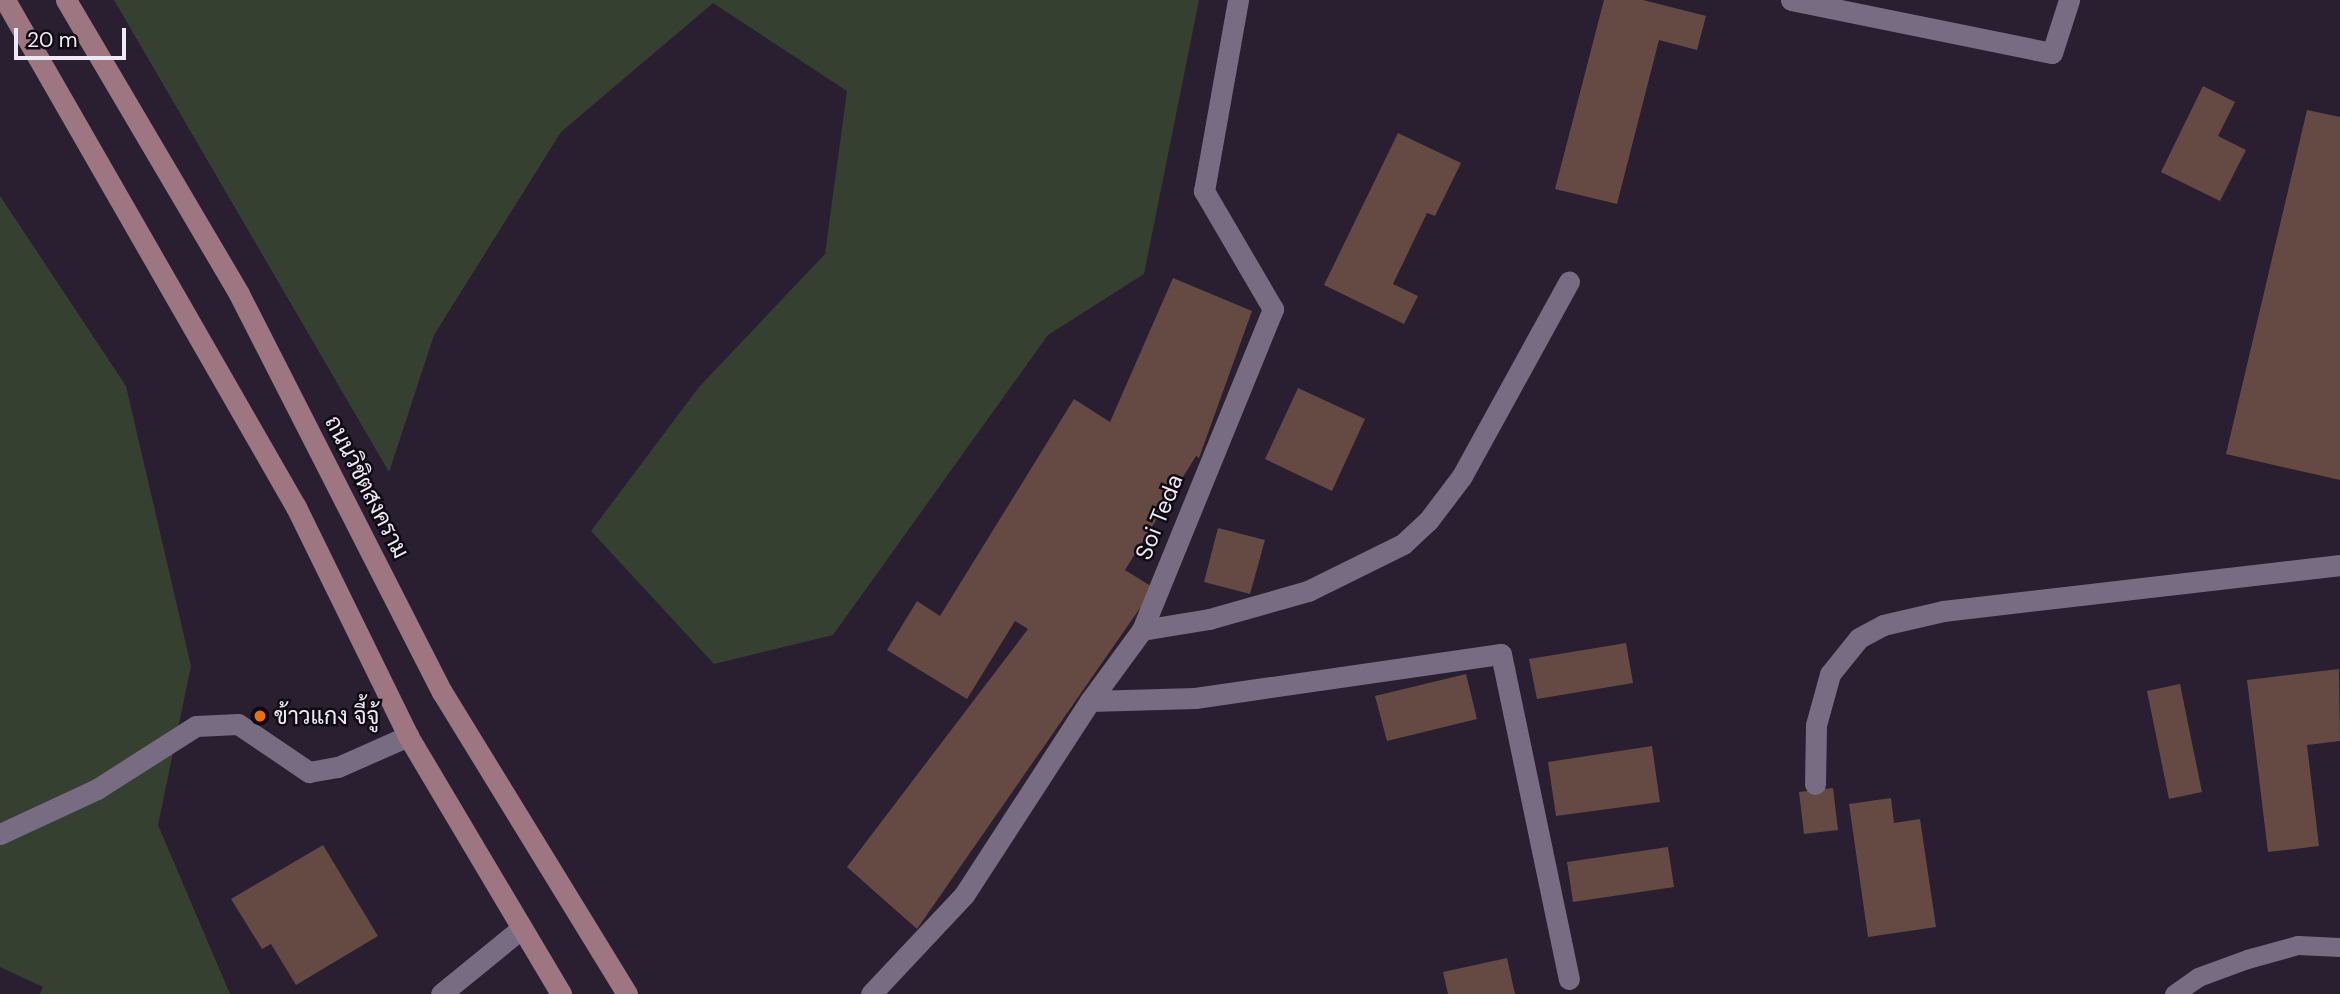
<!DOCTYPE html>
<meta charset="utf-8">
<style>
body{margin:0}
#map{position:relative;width:2340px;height:994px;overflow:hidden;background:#291f31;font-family:"DM Sans",Sarabun,sans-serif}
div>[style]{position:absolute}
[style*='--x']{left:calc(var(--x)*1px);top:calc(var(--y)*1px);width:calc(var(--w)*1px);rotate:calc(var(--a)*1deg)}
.green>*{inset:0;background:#354031}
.building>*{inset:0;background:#644a43}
.lane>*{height:19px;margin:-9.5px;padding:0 9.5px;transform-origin:9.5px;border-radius:9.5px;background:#776c82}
.street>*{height:21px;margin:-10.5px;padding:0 10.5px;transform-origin:10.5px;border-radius:10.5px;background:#776c82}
.secondary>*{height:21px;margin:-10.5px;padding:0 10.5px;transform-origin:10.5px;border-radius:10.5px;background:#9e7682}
.dots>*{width:19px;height:19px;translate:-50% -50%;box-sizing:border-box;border:4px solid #0f0b13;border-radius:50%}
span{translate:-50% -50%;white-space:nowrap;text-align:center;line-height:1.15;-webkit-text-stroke:5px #0f0b13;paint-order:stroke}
.street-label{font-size:23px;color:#efe9f6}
.poi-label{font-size:23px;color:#efe9f6}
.left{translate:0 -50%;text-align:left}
.scale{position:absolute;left:14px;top:28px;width:112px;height:32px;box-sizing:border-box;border:4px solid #efe9f6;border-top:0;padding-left:9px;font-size:21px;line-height:24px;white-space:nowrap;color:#efe9f6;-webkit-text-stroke:5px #0f0b13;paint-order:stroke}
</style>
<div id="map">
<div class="green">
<i style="clip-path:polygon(114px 0,1199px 0,1144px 274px,1048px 335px,833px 635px,714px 664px,591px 531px,699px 387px,825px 254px,847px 91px,713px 3px,561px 132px,434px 335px,389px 472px)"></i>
<i style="clip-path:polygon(0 196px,126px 386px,191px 666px,158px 825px,230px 994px,40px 994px,43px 987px,0 967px)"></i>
</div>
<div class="building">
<i style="clip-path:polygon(1604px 0,1643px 0,1706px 16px,1697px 50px,1659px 40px,1617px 204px,1555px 189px)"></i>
<i style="clip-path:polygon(2203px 86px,2235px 102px,2218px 136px,2246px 150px,2220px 201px,2161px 172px)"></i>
<i style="clip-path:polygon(2307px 110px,2340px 117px,2340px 480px,2226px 454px)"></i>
<i style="clip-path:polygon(1398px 133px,1461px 163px,1435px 216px,1427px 213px,1393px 284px,1418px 296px,1404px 324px,1324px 285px)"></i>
<i style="clip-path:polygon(1173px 278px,1252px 311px,1199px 458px,1196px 456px,1125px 570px,1154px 588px,917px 929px,847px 867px,1028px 629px,1015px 621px,967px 699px,887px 650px,917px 601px,940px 616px,1074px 399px,1110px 422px)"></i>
<i style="clip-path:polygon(1298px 388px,1365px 419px,1332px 491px,1265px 459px)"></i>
<i style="clip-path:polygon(1218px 528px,1265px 540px,1250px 594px,1204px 582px)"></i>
<i style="clip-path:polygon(1626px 643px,1633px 683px,1537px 699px,1529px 659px)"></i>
<i style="clip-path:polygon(2339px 669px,2340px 741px,2307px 745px,2319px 846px,2268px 852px,2247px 680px)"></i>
<i style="clip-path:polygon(1466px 674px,1477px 719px,1387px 741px,1375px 696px)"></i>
<i style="clip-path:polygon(2180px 684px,2202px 792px,2169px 799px,2147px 691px)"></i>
<i style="clip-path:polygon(1652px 746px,1660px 802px,1556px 816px,1548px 762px)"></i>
<i style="clip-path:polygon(1833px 788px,1838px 830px,1804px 834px,1799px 792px)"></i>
<i style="clip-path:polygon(1891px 798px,1894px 823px,1920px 819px,1936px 927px,1868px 937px,1849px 804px)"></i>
<i style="clip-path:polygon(323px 845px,378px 936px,296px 985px,271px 944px,262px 949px,231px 899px)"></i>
<i style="clip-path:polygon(1668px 847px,1674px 887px,1573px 902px,1567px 862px)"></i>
<i style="clip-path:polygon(1507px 958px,1515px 994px,1448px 994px,1443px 972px)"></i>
</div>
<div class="lane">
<i style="--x:2174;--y:994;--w:29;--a:-35"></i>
<i style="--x:2198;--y:977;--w:52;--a:-20.2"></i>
<i style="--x:2247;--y:959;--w:53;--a:-15.4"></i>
<i style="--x:2298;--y:945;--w:42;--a:2.7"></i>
</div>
<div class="street">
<i style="--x:1791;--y:0;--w:266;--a:11.5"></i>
<i style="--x:2052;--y:53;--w:56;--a:-72.2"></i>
<i style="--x:1142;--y:630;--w:68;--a:-9.3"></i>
<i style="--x:1209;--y:619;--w:103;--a:-15.8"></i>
<i style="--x:1308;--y:591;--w:106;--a:-26.3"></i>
<i style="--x:1403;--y:544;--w:34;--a:-43"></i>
<i style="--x:1428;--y:521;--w:56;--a:-52.9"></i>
<i style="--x:1462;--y:476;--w:222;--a:-61.2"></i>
<i style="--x:1090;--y:701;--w:105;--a:-1.6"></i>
<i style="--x:1195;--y:698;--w:309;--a:-8.2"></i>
<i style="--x:1501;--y:654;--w:332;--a:78.2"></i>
<i style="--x:1815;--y:784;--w:59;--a:-89"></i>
<i style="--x:1816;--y:725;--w:53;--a:-74.6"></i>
<i style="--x:1830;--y:674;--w:46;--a:-51.1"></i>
<i style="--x:1859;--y:638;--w:27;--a:-28"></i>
<i style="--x:1883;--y:625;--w:62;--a:-13.1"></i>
<i style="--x:1943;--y:611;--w:400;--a:-6.6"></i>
<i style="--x:0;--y:834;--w:107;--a:-24.9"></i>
<i style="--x:97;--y:789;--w:117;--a:-32.5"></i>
<i style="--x:196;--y:726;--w:42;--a:-2.7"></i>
<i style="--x:238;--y:724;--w:86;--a:34.1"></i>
<i style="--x:309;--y:772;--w:29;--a:-10"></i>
<i style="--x:338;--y:767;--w:77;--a:-23.9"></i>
<i style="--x:441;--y:994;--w:104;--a:-39.2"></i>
<i style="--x:871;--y:994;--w:136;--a:-46.8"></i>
<i style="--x:964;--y:895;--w:231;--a:-57"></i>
<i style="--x:1090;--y:701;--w:88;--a:-53.8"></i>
<i style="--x:1142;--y:630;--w:347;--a:-67.8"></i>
<i style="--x:1273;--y:309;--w:137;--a:-120.3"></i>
<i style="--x:1204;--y:191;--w:194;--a:-79.9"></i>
</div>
<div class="secondary">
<i style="--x:5;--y:0;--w:585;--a:60.15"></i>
<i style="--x:296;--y:507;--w:255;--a:63.9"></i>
<i style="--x:408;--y:736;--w:300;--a:59.3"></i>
<i style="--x:66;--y:0;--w:341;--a:59.5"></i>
<i style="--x:239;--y:294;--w:447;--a:63"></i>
<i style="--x:442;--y:692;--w:354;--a:58.5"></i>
</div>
<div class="dots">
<i style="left:260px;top:716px;background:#e8710a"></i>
</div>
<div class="street-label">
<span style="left:367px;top:487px;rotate:63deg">ถนนวิชิตสงคราม</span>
<span style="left:1159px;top:517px;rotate:-68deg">Soi Teda</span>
</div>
<div class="poi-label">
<span class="left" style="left:274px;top:716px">ข้าวแกง จี้จู้</span>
</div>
<div class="scale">20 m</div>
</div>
